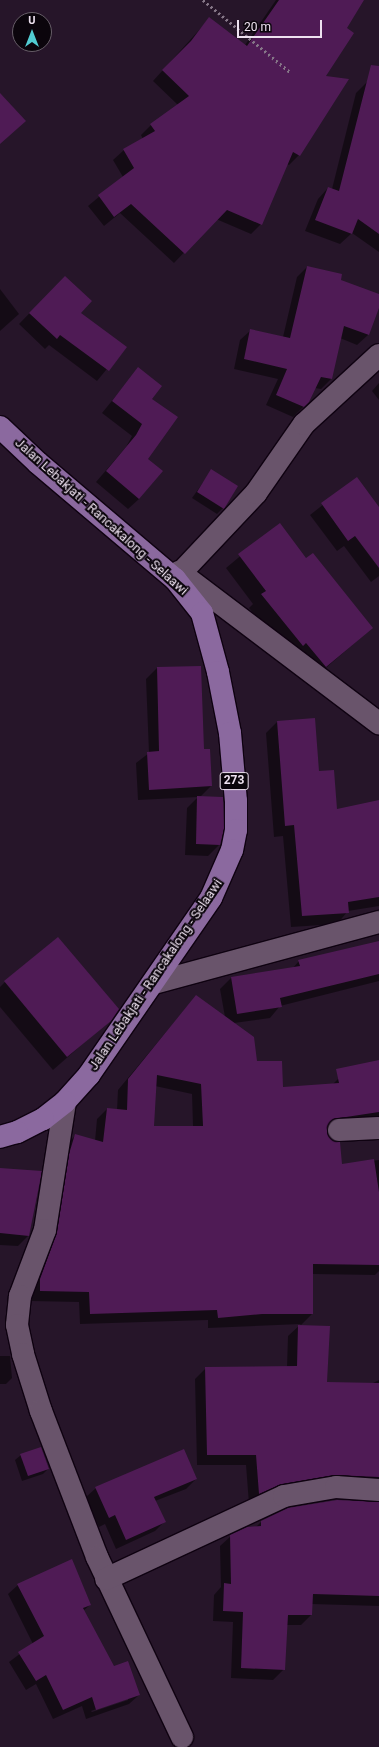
<!DOCTYPE html>
<style>
body{margin:0}
#map{position:relative;width:379px;height:1747px;overflow:hidden;background:#261529;font-family:Roboto,sans-serif}
div>[style]{position:absolute}
[style*='--x']{left:calc(var(--x)*1px);top:calc(var(--y)*1px);width:calc(var(--w)*1px);rotate:calc(var(--a)*1deg)}
.shadow>*{inset:0;background:#0007}
.building>*{inset:0;background:#4f1b55}
.path>*{height:2.5px;margin-top:-1.25px;transform-origin:0;background:repeating-linear-gradient(90deg,#867788 0 2px,transparent 0 5px)}
.roads{filter:drop-shadow(1px 0 #0f0211) drop-shadow(-1px 0 #0f0211) drop-shadow(0 1px #0f0211) drop-shadow(0 -1px #0f0211)}
.minor>*{height:22px;margin:-11px;padding:0 11px;transform-origin:11px;border-radius:11px;background:#69546b}
.major>*{height:22px;margin:-11px;padding:0 11px;transform-origin:11px;border-radius:11px;background:#8b699f}
span{translate:-50% -50%;white-space:nowrap;text-align:center;line-height:1.15;-webkit-text-stroke:4px #0b050c;paint-order:stroke}
.shield-label span{padding:1px 3px;background:#0b050c;border:1px solid;border-radius:3px;-webkit-text-stroke-width:0}
.shield-label{font-size:12px;color:#eee2f0;font-weight:700}
.street-label{font-size:13px;color:#eee2f0}
.north{position:absolute;left:12px;top:12px;width:40px;height:40px;box-sizing:border-box;background:#0b050c;border:1px solid #665d67;border-radius:50%;rotate:0deg;font-size:11px;font-weight:700;line-height:16px;text-align:center;color:#eee2f0}
.north::after{content:'';display:block;margin:auto;width:14px;height:18px;background:#51ccd2;clip-path:polygon(50% 0,100% 100%,50% 72%,0 100%)}
.scale{position:absolute;left:237px;top:20px;width:85px;height:18px;box-sizing:border-box;border:2px solid #eee2f0;border-top:0;padding-left:5px;font-size:12px;line-height:14px;white-space:nowrap;color:#eee2f0;-webkit-text-stroke:3px #0b050c;paint-order:stroke}
</style>
<div id="map">
<div class="shadow">
<i style="clip-path:polygon(276px 0,362px 0,345px 28px,324px 76px,299px 155px,289px 165px,287px 164px,261px 224px,251px 234px,216px 219px,174px 263px,120px 213px,104px 226px,88px 206px,123px 177px,113px 160px,124px 150px,143px 139px,141px 135px,151px 125px,178px 105px,153px 81px,209px 19px,245px 45px)"></i>
<i style="clip-path:polygon(367px 82px,379px 83px,379px 252px,352px 233px,340px 244px,305px 231px,318px 199px,328px 188px,332px 189px,356px 93px)"></i>
<i style="clip-path:polygon(307px 267px,379px 296px,379px 305px,368px 335px,357px 345px,340px 338px,331px 379px,321px 389px,315px 388px,308px 402px,293px 417px,266px 405px,278px 379px,234px 369px,240px 340px,251px 330px,283px 337px,297px 277px)"></i>
<i style="clip-path:polygon(54px 288px,79px 313px,125px 347px,97px 381px,49px 345px,45px 349px,19px 324px)"></i>
<i style="clip-path:polygon(0 289px,19px 314px,0 331px)"></i>
<i style="clip-path:polygon(138px 369px,151px 399px,147px 459px,139px 499px,128px 509px,96px 482px,126px 447px,132px 436px,102px 413px)"></i>
<i style="clip-path:polygon(379px 383px,379px 400px,372px 391px)"></i>
<i style="clip-path:polygon(212px 470px,223px 508px,217px 514px,192px 498px)"></i>
<i style="clip-path:polygon(357px 478px,379px 509px,379px 576px,371px 582px,344px 546px,337px 551px,310px 515px)"></i>
<i style="clip-path:polygon(279px 524px,306px 560px,372px 628px,313px 679px,290px 658px,249px 608px,253px 604px,226px 568px)"></i>
<i style="clip-path:polygon(157px 668px,203px 750px,211px 786px,200px 797px,219px 845px,208px 856px,185px 855px,187px 808px,198px 797px,138px 800px,136px 763px,149px 753px,146px 679px)"></i>
<i style="clip-path:polygon(278px 721px,318px 772px,337px 811px,379px 801px,379px 906px,348px 911px,337px 924px,291px 927px,283px 836px,274px 837px,266px 733px)"></i>
<i style="clip-path:polygon(evenodd,379px 943px,379px 981px,280px 1006px,270px 1018px,234px 1023px,256px 1062px,282px 1089px,332px 1085px,338px 1079px,379px 1070px,379px 1119px,327px 1128px,327px 1137px,339px 1143px,341px 1165px,379px 1160px,379px 1271px,375px 1275px,312px 1274px,312px 1314px,300px 1326px,326px 1383px,371px 1384px,379px 1380px,379px 1495px,249px 1504px,246px 1465px,197px 1465px,195px 1379px,206px 1368px,287px 1367px,288px 1336px,301px 1324px,208px 1328px,208px 1320px,80px 1324px,79px 1302px,30px 1301px,66px 1145px,76px 1135px,95px 1141px,97px 1119px,107px 1109px,117px 1110px,118px 1090px,196px 996px,225px 1017px,220px 989px,231px 978px,292px 969px,299px 961px,379px 943px,155px 1086px,192px 1094px,193px 1126px,153px 1126px,155px 1086px)"></i>
<i style="clip-path:polygon(5px 982px,110px 1020px,53px 1070px,0 1007px,0 987px)"></i>
<i style="clip-path:polygon(0 1169px,29px 1235px,18px 1246px,0 1245px)"></i>
<i style="clip-path:polygon(0 1356px,10px 1356px,12px 1378px,6px 1384px,0 1384px)"></i>
<i style="clip-path:polygon(21px 1455px,48px 1469px,43px 1474px,22px 1481px,15px 1460px)"></i>
<i style="clip-path:polygon(196px 1479px,186px 1489px,155px 1501px,165px 1521px,155px 1531px,116px 1549px,105px 1524px,99px 1527px,86px 1497px,96px 1488px)"></i>
<i style="clip-path:polygon(379px 1502px,379px 1606px,311px 1604px,311px 1615px,301px 1625px,286px 1625px,284px 1669px,273px 1680px,231px 1678px,233px 1622px,213px 1621px,214px 1595px,221px 1587px,220px 1546px,231px 1536px,255px 1528px,261px 1522px)"></i>
<i style="clip-path:polygon(evenodd,18px 1585px,90px 1605px,83px 1611px,113px 1667px,139px 1695px,129px 1704px,86px 1719px,82px 1706px,53px 1719px,36px 1684px,26px 1690px,9px 1662px,33px 1644px,8px 1594px,18px 1585px,128px 1698px,128px 1700px,92px 1712px,91px 1711px,128px 1698px)"></i>
</div>
<div class="building">
<i style="clip-path:polygon(279px 0,364px 0,347px 28px,354px 33px,326px 76px,349px 79px,300px 156px,293px 152px,262px 225px,227px 210px,185px 254px,131px 204px,114px 217px,98px 195px,134px 168px,123px 149px,155px 131px,150px 124px,189px 96px,162px 70px,191px 41px,209px 17px,247px 46px)"></i>
<i style="clip-path:polygon(371px 65px,379px 66px,379px 234px,358px 219px,352px 234px,315px 220px,328px 187px,339px 191px)"></i>
<i style="clip-path:polygon(0 93px,26px 121px,0 144px)"></i>
<i style="clip-path:polygon(307px 266px,342px 274px,341px 280px,379px 294px,379px 308px,369px 335px,344px 326px,332px 379px,321px 377px,309px 402px,304px 407px,276px 395px,287px 369px,244px 359px,250px 329px,290px 338px)"></i>
<i style="clip-path:polygon(65px 276px,92px 301px,81px 313px,127px 347px,109px 371px,60px 335px,57px 339px,29px 313px)"></i>
<i style="clip-path:polygon(138px 367px,162px 386px,152px 399px,178px 417px,148px 459px,163px 471px,139px 499px,106px 471px,136px 435px,142px 424px,112px 401px)"></i>
<i style="clip-path:polygon(211px 469px,238px 486px,224px 509px,197px 492px)"></i>
<i style="clip-path:polygon(357px 477px,379px 507px,379px 568px,355px 536px,348px 541px,321px 503px)"></i>
<i style="clip-path:polygon(280px 523px,306px 558px,313px 553px,373px 628px,326px 667px,306px 643px,303px 646px,261px 594px,266px 591px,238px 554px)"></i>
<i style="clip-path:polygon(201px 666px,204px 749px,210px 749px,212px 786px,149px 790px,147px 752px,159px 751px,157px 667px)"></i>
<i style="clip-path:polygon(315px 718px,319px 771px,334px 770px,337px 809px,379px 800px,379px 897px,348px 902px,349px 913px,302px 916px,294px 825px,285px 826px,277px 721px)"></i>
<i style="clip-path:polygon(197px 796px,223px 797px,224px 829px,220px 845px,196px 844px)"></i>
<i style="clip-path:polygon(58px 937px,119px 1009px,111px 1021px,67px 1057px,4px 981px)"></i>
<i style="clip-path:polygon(379px 941px,379px 974px,280px 998px,282px 1007px,237px 1014px,231px 977px,300px 966px,298px 960px)"></i>
<i style="clip-path:polygon(evenodd,196px 995px,254px 1037px,257px 1061px,282px 1061px,283px 1087px,339px 1083px,336px 1069px,379px 1060px,379px 1112px,333px 1119px,327px 1130px,333px 1141px,340px 1142px,342px 1164px,374px 1159px,379px 1192px,379px 1265px,313px 1264px,313px 1314px,262px 1314px,218px 1318px,217px 1310px,90px 1314px,89px 1292px,40px 1291px,40px 1279px,57px 1232px,69px 1154px,75px 1134px,103px 1142px,107px 1108px,127px 1110px,128px 1079px,196px 995px,157px 1075px,201px 1084px,203px 1126px,154px 1126px,157px 1075px)"></i>
<i style="clip-path:polygon(0 1168px,42px 1171px,29px 1236px,0 1233px)"></i>
<i style="clip-path:polygon(298px 1325px,330px 1326px,327px 1382px,379px 1383px,379px 1477px,334px 1475px,282px 1484px,259px 1494px,256px 1455px,207px 1455px,205px 1367px,297px 1366px)"></i>
<i style="clip-path:polygon(41px 1447px,49px 1469px,28px 1476px,20px 1454px)"></i>
<i style="clip-path:polygon(184px 1449px,197px 1479px,154px 1497px,166px 1522px,126px 1540px,115px 1515px,109px 1518px,95px 1487px)"></i>
<i style="clip-path:polygon(337px 1500px,379px 1502px,379px 1596px,313px 1594px,312px 1615px,288px 1615px,285px 1670px,241px 1668px,243px 1612px,223px 1611px,224px 1583px,231px 1584px,230px 1535px,247px 1527px,261px 1526px,261px 1521px,288px 1508px)"></i>
<i style="clip-path:polygon(72px 1559px,91px 1605px,83px 1608px,114px 1666px,128px 1661px,140px 1695px,96px 1710px,92px 1697px,63px 1710px,46px 1675px,36px 1681px,18px 1652px,44px 1636px,17px 1584px)"></i>
</div>
<div class="path">
<i style="--x:203;--y:0;--w:113;--a:39.6"></i>
</div>
<div class="roads">
<div class="minor">
<i style="--x:179;--y:572;--w:251;--a:37.1"></i>
<i style="--x:175;--y:579;--w:118;--a:-46.7"></i>
<i style="--x:256;--y:493;--w:84;--a:-55.2"></i>
<i style="--x:304;--y:424;--w:102;--a:-42.6"></i>
<i style="--x:154;--y:983;--w:233;--a:-15.2"></i>
<i style="--x:65;--y:1102;--w:130;--a:98.9"></i>
<i style="--x:45;--y:1230;--w:71;--a:110.7"></i>
<i style="--x:20;--y:1296;--w:29;--a:96"></i>
<i style="--x:17;--y:1325;--w:30;--a:78"></i>
<i style="--x:23;--y:1354;--w:60;--a:72.5"></i>
<i style="--x:41;--y:1411;--w:156;--a:69"></i>
<i style="--x:97;--y:1557;--w:199;--a:64.7"></i>
<i style="--x:339;--y:1130;--w:40;--a:-2.9"></i>
<i style="--x:106;--y:1579;--w:196;--a:-25"></i>
<i style="--x:284;--y:1496;--w:53;--a:-9.8"></i>
<i style="--x:336;--y:1487;--w:43;--a:4"></i>
</div>
<div class="major">
<i style="--x:0;--y:427;--w:52;--a:43.5"></i>
<i style="--x:38;--y:463;--w:180;--a:40.3"></i>
<i style="--x:175;--y:579;--w:43;--a:51.5"></i>
<i style="--x:202;--y:613;--w:61;--a:74.8"></i>
<i style="--x:218;--y:672;--w:62;--a:78.9"></i>
<i style="--x:230;--y:733;--w:68;--a:85"></i>
<i style="--x:236;--y:801;--w:29;--a:90"></i>
<i style="--x:236;--y:830;--w:20;--a:101"></i>
<i style="--x:232;--y:850;--w:52;--a:113.6"></i>
<i style="--x:211;--y:898;--w:215;--a:124.6"></i>
<i style="--x:89;--y:1075;--w:36;--a:132"></i>
<i style="--x:65;--y:1102;--w:28;--a:142"></i>
<i style="--x:43;--y:1119;--w:29;--a:153"></i>
<i style="--x:17;--y:1132;--w:18;--a:164"></i>
</div>
</div>
<div class="shield-label">
<span style="left:234px;top:781px">273</span>
</div>
<div class="street-label">
<span style="left:101px;top:517px;rotate:42deg">Jalan Lebakjati - Rancakalong - Selaawi</span>
<span style="left:156px;top:975px;rotate:-56deg">Jalan Lebakjati - Rancakalong - Selaawi</span>
</div>
<div class="north">U</div>
<div class="scale">20 m</div>
</div>
